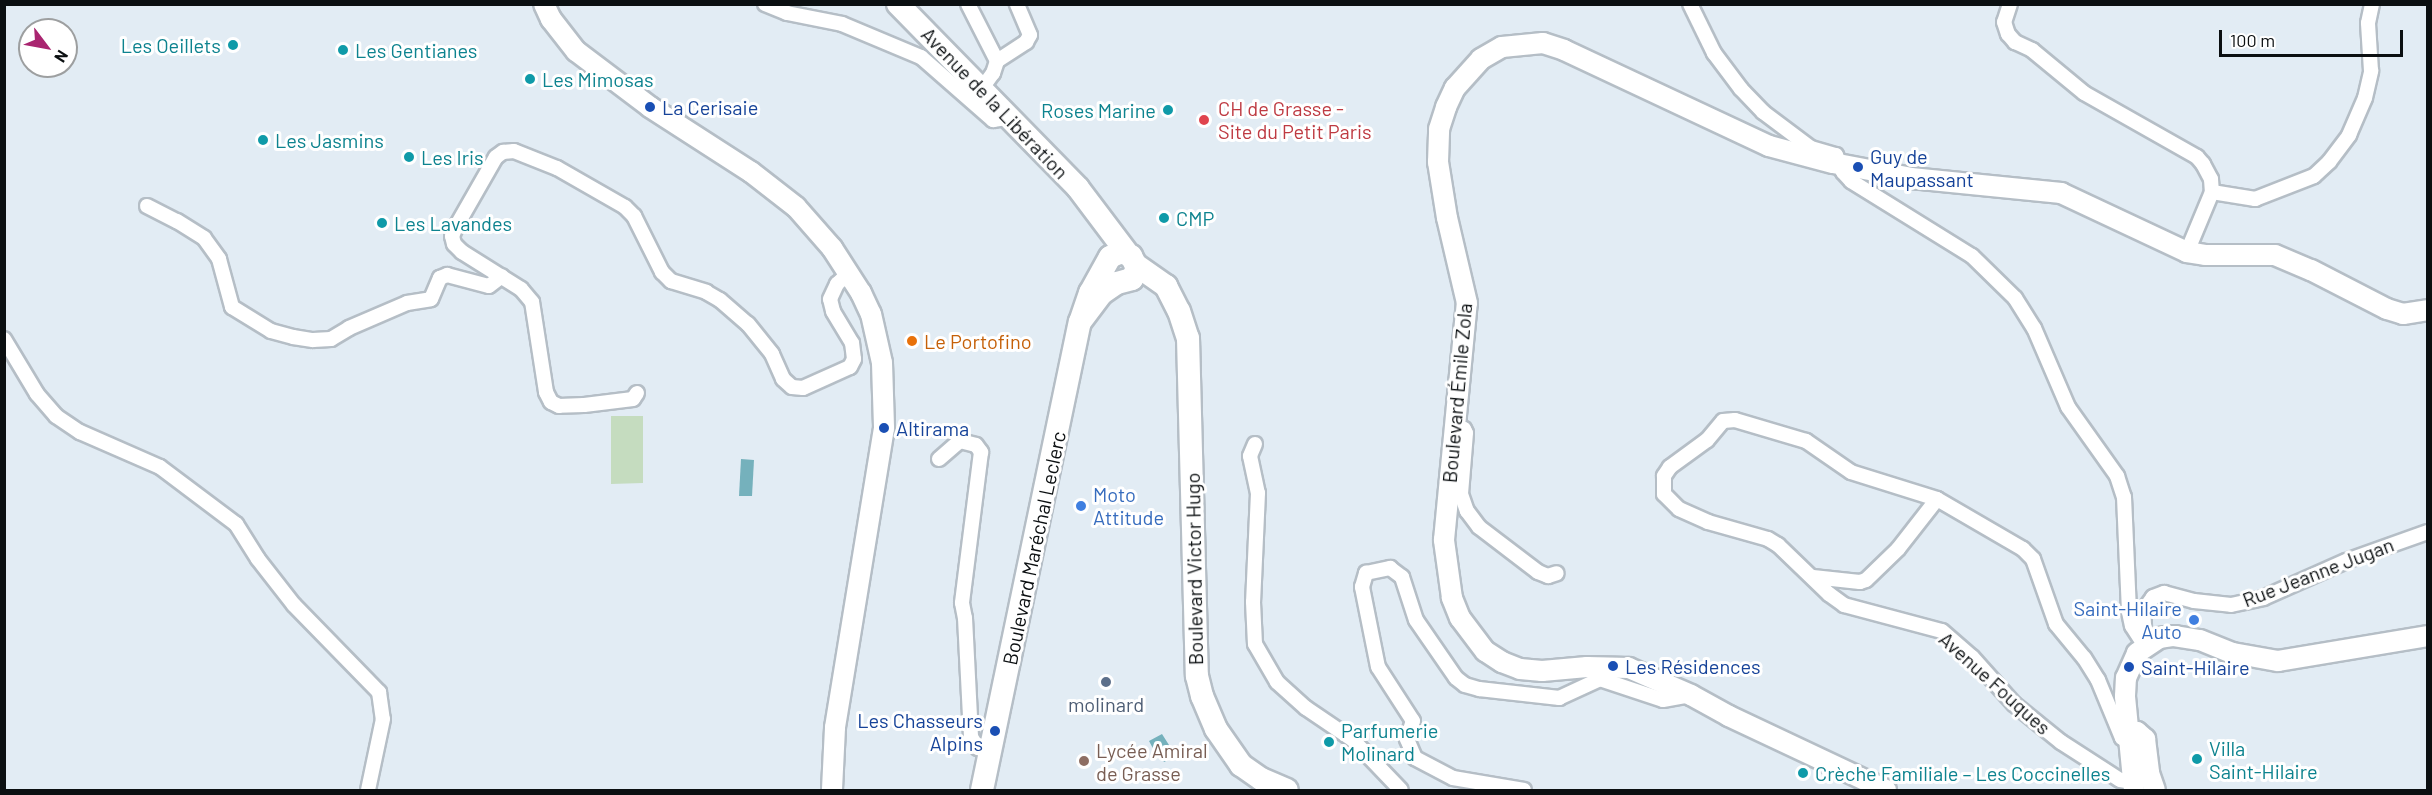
<!DOCTYPE html>
<meta charset="utf-8">
<style>
body{margin:0}
#map{position:relative;width:2432px;height:795px;overflow:hidden;background:#e2ecf4;font-family:Barlow,sans-serif}
div>[style]{position:absolute}
[style*='--x']{left:calc(var(--x)*1px);top:calc(var(--y)*1px);width:calc(var(--w)*1px);rotate:calc(var(--a)*1deg)}
.green>*{inset:0;background:#c5dcbf}
.water>*{inset:0;background:#75b1bc}
.roads{filter:drop-shadow(2px 0 #b5bec6) drop-shadow(-2px 0 #b5bec6) drop-shadow(0 2px #b5bec6) drop-shadow(0 -2px #b5bec6)}
.street>*{height:14px;margin:-7px;padding:0 7px;transform-origin:7px;border-radius:7px;background:#fff}
.secondary>*{height:20px;margin:-10px;padding:0 10px;transform-origin:10px;border-radius:10px;background:#fff}
.primary>*{height:22px;margin:-11px;padding:0 11px;transform-origin:11px;border-radius:11px;background:#fff}
.dots>*{width:16px;height:16px;translate:-50% -50%;box-sizing:border-box;border:3px solid #fff;border-radius:50%}
span{translate:-50% -50%;white-space:nowrap;text-align:center;line-height:1.15;-webkit-text-stroke:6px #fff;paint-order:stroke}
.culture-label{font-size:20px;color:#0d838f}
.right{translate:-100% -50%;text-align:right}
.left{translate:0 -50%;text-align:left}
.street-label{font-size:20px;color:#0b0f11}
.transit-label{font-size:20px;color:#164399}
.health-label{font-size:20px;color:#be3a42}
.food-label{font-size:20px;color:#c56008}
.shop-label{font-size:20px;color:#366cbe}
.service-label{font-size:20px;color:#4e5e75}
.education-label{font-size:20px;color:#785e54}
.frame{position:absolute;inset:0;border:6px solid #0b0f11;pointer-events:none}
.north{position:absolute;left:18px;top:18px;width:60px;height:60px;box-sizing:border-box;background:#fff;border:2px solid #9d9fa0;border-radius:50%;rotate:122deg;font-size:16px;font-weight:700;line-height:24px;text-align:center;color:#0b0f11}
.north::after{content:'';display:block;margin:auto;width:21px;height:27px;background:#a92570;clip-path:polygon(50% 0,100% 100%,50% 72%,0 100%)}
.scale{position:absolute;left:2219px;top:30px;width:184px;height:27px;box-sizing:border-box;border:3px solid #0b0f11;border-top:0;padding-left:8px;font-size:18px;line-height:21px;white-space:nowrap;color:#0b0f11;-webkit-text-stroke:4px #fff;paint-order:stroke}
</style>
<div id="map">
<div class="green">
<i style="clip-path:polygon(611px 416px,643px 416px,643px 483px,611px 484px)"></i>
</div>
<div class="water">
<i style="clip-path:polygon(741px 459px,754px 460px,752px 496px,739px 496px)"></i>
<i style="clip-path:polygon(1162px 734px,1176px 756px,1164px 762px,1161px 756px,1157px 756px,1149px 741px)"></i>
</div>
<div class="roads">
<div class="street">
<i style="--x:765;--y:4;--w:24;--a:22"></i>
<i style="--x:787;--y:13;--w:56;--a:11.3"></i>
<i style="--x:842;--y:24;--w:86;--a:22.7"></i>
<i style="--x:921;--y:57;--w:96;--a:41.2"></i>
<i style="--x:993;--y:120;--w:15;--a:-8"></i>
<i style="--x:968;--y:4;--w:64;--a:63"></i>
<i style="--x:997;--y:61;--w:13;--a:108"></i>
<i style="--x:993;--y:73;--w:22;--a:126"></i>
<i style="--x:1690;--y:4;--w:55;--a:63.9"></i>
<i style="--x:1714;--y:53;--w:45;--a:53.1"></i>
<i style="--x:1741;--y:89;--w:32;--a:46"></i>
<i style="--x:1763;--y:112;--w:60;--a:36.9"></i>
<i style="--x:1811;--y:148;--w:26;--a:16"></i>
<i style="--x:1836;--y:155;--w:18;--a:68"></i>
<i style="--x:1843;--y:172;--w:12;--a:48"></i>
<i style="--x:1851;--y:181;--w:142;--a:31.8"></i>
<i style="--x:1972;--y:256;--w:60;--a:44.3"></i>
<i style="--x:2015;--y:298;--w:36;--a:58"></i>
<i style="--x:2034;--y:328;--w:86;--a:66.7"></i>
<i style="--x:2068;--y:407;--w:85;--a:54.6"></i>
<i style="--x:2117;--y:476;--w:22;--a:72"></i>
<i style="--x:2124;--y:497;--w:115;--a:87.5"></i>
<i style="--x:2129;--y:612;--w:14;--a:78"></i>
<i style="--x:2132;--y:626;--w:24;--a:57"></i>
<i style="--x:2010;--y:4;--w:19;--a:108"></i>
<i style="--x:2004;--y:22;--w:13;--a:72"></i>
<i style="--x:2008;--y:34;--w:11;--a:49"></i>
<i style="--x:2015;--y:42;--w:19;--a:25"></i>
<i style="--x:2032;--y:50;--w:67;--a:39.6"></i>
<i style="--x:2084;--y:93;--w:130;--a:29.5"></i>
<i style="--x:2197;--y:157;--w:9;--a:49"></i>
<i style="--x:2203;--y:164;--w:17;--a:62"></i>
<i style="--x:2211;--y:179;--w:13;--a:86"></i>
<i style="--x:2212;--y:192;--w:65;--a:112.6"></i>
<i style="--x:997;--y:61;--w:35;--a:-33"></i>
<i style="--x:1026;--y:42;--w:8;--a:-60"></i>
<i style="--x:1030;--y:35;--w:34;--a:-113"></i>
<i style="--x:2212;--y:192;--w:44;--a:9.2"></i>
<i style="--x:2255;--y:199;--w:63;--a:-21.3"></i>
<i style="--x:2314;--y:176;--w:21;--a:-43"></i>
<i style="--x:2329;--y:162;--w:34;--a:-53"></i>
<i style="--x:2349;--y:135;--w:40;--a:-66.6"></i>
<i style="--x:2365;--y:98;--w:28;--a:-77"></i>
<i style="--x:2371;--y:71;--w:48;--a:-93.6"></i>
<i style="--x:2368;--y:23;--w:19;--a:-78"></i>
<i style="--x:147;--y:206;--w:34;--a:27"></i>
<i style="--x:177;--y:221;--w:32;--a:32"></i>
<i style="--x:204;--y:238;--w:26;--a:54"></i>
<i style="--x:219;--y:259;--w:50;--a:74.8"></i>
<i style="--x:232;--y:307;--w:46;--a:31.6"></i>
<i style="--x:271;--y:331;--w:23;--a:15"></i>
<i style="--x:293;--y:337;--w:20;--a:9"></i>
<i style="--x:313;--y:340;--w:18;--a:-3"></i>
<i style="--x:331;--y:339;--w:21;--a:-31"></i>
<i style="--x:349;--y:328;--w:63;--a:-23.3"></i>
<i style="--x:407;--y:303;--w:24;--a:-9"></i>
<i style="--x:431;--y:299;--w:23;--a:-67"></i>
<i style="--x:440;--y:278;--w:8;--a:-23"></i>
<i style="--x:447;--y:275;--w:43;--a:14.7"></i>
<i style="--x:489;--y:286;--w:16;--a:-38"></i>
<i style="--x:4;--y:339;--w:64;--a:59"></i>
<i style="--x:37;--y:394;--w:29;--a:49"></i>
<i style="--x:56;--y:416;--w:29;--a:34"></i>
<i style="--x:80;--y:432;--w:87;--a:23.6"></i>
<i style="--x:160;--y:467;--w:95;--a:36.9"></i>
<i style="--x:236;--y:524;--w:41;--a:57.8"></i>
<i style="--x:258;--y:559;--w:58;--a:52"></i>
<i style="--x:294;--y:605;--w:122;--a:45.7"></i>
<i style="--x:379;--y:692;--w:27;--a:82"></i>
<i style="--x:383;--y:719;--w:73;--a:101.9"></i>
<i style="--x:637;--y:393;--w:7;--a:124"></i>
<i style="--x:633;--y:399;--w:49;--a:173"></i>
<i style="--x:584;--y:405;--w:25;--a:178"></i>
<i style="--x:559;--y:406;--w:9;--a:-153"></i>
<i style="--x:551;--y:402;--w:11;--a:-117"></i>
<i style="--x:546;--y:392;--w:91;--a:-98.8"></i>
<i style="--x:532;--y:302;--w:17;--a:-130"></i>
<i style="--x:521;--y:289;--w:70;--a:-147.9"></i>
<i style="--x:462;--y:252;--w:11;--a:-135"></i>
<i style="--x:454;--y:244;--w:8;--a:-104"></i>
<i style="--x:452;--y:236;--w:12;--a:-66"></i>
<i style="--x:457;--y:225;--w:78;--a:-60.2"></i>
<i style="--x:496;--y:157;--w:9;--a:-36"></i>
<i style="--x:503;--y:152;--w:11;--a:-5"></i>
<i style="--x:514;--y:151;--w:46;--a:21.6"></i>
<i style="--x:557;--y:168;--w:78;--a:29.8"></i>
<i style="--x:625;--y:207;--w:13;--a:45"></i>
<i style="--x:634;--y:216;--w:63;--a:63.4"></i>
<i style="--x:662;--y:272;--w:13;--a:45"></i>
<i style="--x:671;--y:281;--w:37;--a:17"></i>
<i style="--x:706;--y:292;--w:16;--a:30"></i>
<i style="--x:720;--y:300;--w:37;--a:41"></i>
<i style="--x:748;--y:324;--w:38;--a:51"></i>
<i style="--x:772;--y:354;--w:27;--a:66"></i>
<i style="--x:783;--y:379;--w:12;--a:42"></i>
<i style="--x:792;--y:387;--w:11;--a:5"></i>
<i style="--x:803;--y:388;--w:51;--a:-24.1"></i>
<i style="--x:850;--y:367;--w:9;--a:-63"></i>
<i style="--x:854;--y:359;--w:16;--a:-97"></i>
<i style="--x:852;--y:343;--w:37;--a:-121"></i>
<i style="--x:833;--y:311;--w:12;--a:-104"></i>
<i style="--x:830;--y:299;--w:17;--a:-65"></i>
<i style="--x:837;--y:284;--w:16;--a:-43"></i>
<i style="--x:1457;--y:428;--w:7;--a:8"></i>
<i style="--x:1464;--y:429;--w:4;--a:63"></i>
<i style="--x:1466;--y:433;--w:61;--a:94.7"></i>
<i style="--x:1461;--y:494;--w:18;--a:71"></i>
<i style="--x:1467;--y:511;--w:20;--a:53"></i>
<i style="--x:1479;--y:527;--w:74;--a:37.3"></i>
<i style="--x:1538;--y:572;--w:11;--a:22"></i>
<i style="--x:1548;--y:576;--w:9;--a:-18"></i>
<i style="--x:1255;--y:444;--w:13;--a:113"></i>
<i style="--x:1250;--y:456;--w:38;--a:78"></i>
<i style="--x:1258;--y:493;--w:109;--a:92.6"></i>
<i style="--x:1253;--y:602;--w:42;--a:87.3"></i>
<i style="--x:1255;--y:644;--w:44;--a:59.9"></i>
<i style="--x:1277;--y:682;--w:39;--a:42"></i>
<i style="--x:1306;--y:708;--w:57;--a:34.2"></i>
<i style="--x:1353;--y:740;--w:69;--a:46.2"></i>
<i style="--x:939;--y:459;--w:28;--a:-41"></i>
<i style="--x:960;--y:441;--w:16;--a:14"></i>
<i style="--x:976;--y:445;--w:9;--a:54"></i>
<i style="--x:981;--y:452;--w:152;--a:97.2"></i>
<i style="--x:962;--y:603;--w:15;--a:79"></i>
<i style="--x:965;--y:618;--w:119;--a:87.1"></i>
<i style="--x:971;--y:737;--w:13;--a:58"></i>
<i style="--x:978;--y:748;--w:14;--a:17"></i>
<i style="--x:1813;--y:577;--w:47;--a:6.1"></i>
<i style="--x:1860;--y:582;--w:6;--a:-18"></i>
<i style="--x:1866;--y:580;--w:45;--a:-44.1"></i>
<i style="--x:1898;--y:549;--w:63;--a:-52"></i>
<i style="--x:2145;--y:644;--w:33;--a:-93"></i>
<i style="--x:2143;--y:611;--w:17;--a:-54"></i>
<i style="--x:2153;--y:597;--w:12;--a:-20"></i>
<i style="--x:2164;--y:593;--w:31;--a:15"></i>
<i style="--x:2194;--y:601;--w:37;--a:6"></i>
<i style="--x:2231;--y:605;--w:33;--a:-12"></i>
<i style="--x:2263;--y:598;--w:91;--a:-24"></i>
<i style="--x:2346;--y:561;--w:87;--a:-19.5"></i>
<i style="--x:2130;--y:739;--w:8;--a:-173"></i>
<i style="--x:2122;--y:738;--w:63;--a:-112.5"></i>
<i style="--x:2098;--y:680;--w:26;--a:-122"></i>
<i style="--x:2084;--y:658;--w:44;--a:-129.5"></i>
<i style="--x:2056;--y:624;--w:69;--a:-109.5"></i>
<i style="--x:2033;--y:559;--w:14;--a:-135"></i>
<i style="--x:2023;--y:549;--w:99;--a:-149.8"></i>
<i style="--x:1937;--y:499;--w:90;--a:-162.6"></i>
<i style="--x:1851;--y:472;--w:55;--a:-145.4"></i>
<i style="--x:1806;--y:441;--w:74;--a:-163.5"></i>
<i style="--x:1735;--y:420;--w:12;--a:175"></i>
<i style="--x:1723;--y:421;--w:25;--a:130"></i>
<i style="--x:1707;--y:440;--w:46;--a:143.9"></i>
<i style="--x:1670;--y:467;--w:11;--a:124"></i>
<i style="--x:1664;--y:476;--w:18;--a:90"></i>
<i style="--x:1664;--y:494;--w:21;--a:45"></i>
<i style="--x:1679;--y:509;--w:32;--a:24"></i>
<i style="--x:1708;--y:522;--w:62;--a:15.8"></i>
<i style="--x:1768;--y:539;--w:12;--a:31"></i>
<i style="--x:1778;--y:545;--w:71;--a:43.9"></i>
<i style="--x:1829;--y:594;--w:19;--a:36"></i>
<i style="--x:1844;--y:605;--w:101;--a:14.9"></i>
<i style="--x:1942;--y:631;--w:40;--a:41"></i>
<i style="--x:1972;--y:657;--w:63;--a:48.2"></i>
<i style="--x:2014;--y:704;--w:60;--a:39"></i>
<i style="--x:2061;--y:742;--w:70;--a:32.8"></i>
<i style="--x:2120;--y:780;--w:13;--a:9"></i>
<i style="--x:1524;--y:790;--w:72;--a:-170.4"></i>
<i style="--x:1453;--y:778;--w:43;--a:-152.2"></i>
<i style="--x:1415;--y:758;--w:21;--a:-113"></i>
<i style="--x:1407;--y:739;--w:19;--a:-72"></i>
<i style="--x:1413;--y:721;--w:64;--a:-122.9"></i>
<i style="--x:1378;--y:667;--w:82;--a:-101.3"></i>
<i style="--x:1362;--y:587;--w:15;--a:-74"></i>
<i style="--x:1366;--y:573;--w:25;--a:-12"></i>
<i style="--x:1390;--y:568;--w:15;--a:37"></i>
<i style="--x:1402;--y:577;--w:45;--a:72"></i>
<i style="--x:1416;--y:620;--w:70;--a:55.4"></i>
<i style="--x:1456;--y:678;--w:11;--a:38"></i>
<i style="--x:1465;--y:685;--w:15;--a:16"></i>
<i style="--x:1479;--y:689;--w:81;--a:6.4"></i>
<i style="--x:1559;--y:698;--w:45;--a:-24.9"></i>
<i style="--x:1600;--y:679;--w:66;--a:18.4"></i>
<i style="--x:1663;--y:700;--w:28;--a:-10"></i>
</div>
<div class="secondary">
<i style="--x:544;--y:4;--w:17;--a:65"></i>
<i style="--x:551;--y:19;--w:41;--a:52"></i>
<i style="--x:576;--y:51;--w:93;--a:37.1"></i>
<i style="--x:650;--y:107;--w:120;--a:32.8"></i>
<i style="--x:751;--y:172;--w:57;--a:37.9"></i>
<i style="--x:796;--y:207;--w:55;--a:48.7"></i>
<i style="--x:832;--y:248;--w:54;--a:57.2"></i>
<i style="--x:861;--y:293;--w:23;--a:65"></i>
<i style="--x:871;--y:314;--w:50;--a:77.3"></i>
<i style="--x:882;--y:363;--w:65;--a:88.2"></i>
<i style="--x:884;--y:428;--w:304;--a:99.3"></i>
<i style="--x:835;--y:728;--w:62;--a:92.8"></i>
<i style="--x:2129;--y:731;--w:8;--a:7"></i>
<i style="--x:2137;--y:732;--w:11;--a:41"></i>
<i style="--x:2145;--y:739;--w:34;--a:83"></i>
<i style="--x:2149;--y:773;--w:18;--a:71"></i>
<i style="--x:1886;--y:790;--w:174;--a:-154.8"></i>
<i style="--x:1729;--y:716;--w:43;--a:-151.1"></i>
<i style="--x:1691;--y:695;--w:68;--a:-156.5"></i>
<i style="--x:1629;--y:668;--w:42;--a:-178.6"></i>
<i style="--x:1587;--y:667;--w:45;--a:174.9"></i>
<i style="--x:1542;--y:671;--w:22;--a:-175"></i>
<i style="--x:1520;--y:669;--w:19;--a:-159"></i>
<i style="--x:1502;--y:662;--w:20;--a:-147"></i>
<i style="--x:1485;--y:651;--w:41;--a:-127.1"></i>
<i style="--x:1460;--y:618;--w:22;--a:-112"></i>
<i style="--x:1452;--y:598;--w:59;--a:-97.9"></i>
<i style="--x:1444;--y:540;--w:238;--a:-84.5"></i>
<i style="--x:1467;--y:303;--w:87;--a:-103.2"></i>
<i style="--x:1447;--y:218;--w:57;--a:-99.1"></i>
<i style="--x:1438;--y:162;--w:33;--a:-88"></i>
<i style="--x:1439;--y:129;--w:23;--a:-72"></i>
<i style="--x:1446;--y:107;--w:21;--a:-65"></i>
<i style="--x:1455;--y:88;--w:39;--a:-48"></i>
<i style="--x:1481;--y:59;--w:24;--a:-30"></i>
<i style="--x:1502;--y:47;--w:41;--a:-5.6"></i>
<i style="--x:1543;--y:43;--w:22;--a:18"></i>
<i style="--x:1564;--y:50;--w:226;--a:25.1"></i>
<i style="--x:1769;--y:146;--w:66;--a:14.9"></i>
<i style="--x:1833;--y:163;--w:79;--a:10.9"></i>
<i style="--x:1911;--y:178;--w:151;--a:5.7"></i>
<i style="--x:2061;--y:193;--w:139;--a:25.1"></i>
<i style="--x:2187;--y:252;--w:18;--a:9"></i>
<i style="--x:2205;--y:255;--w:70;--a:0"></i>
<i style="--x:2275;--y:255;--w:39;--a:23"></i>
<i style="--x:2311;--y:270;--w:85;--a:27.2"></i>
<i style="--x:2387;--y:309;--w:17;--a:17"></i>
<i style="--x:2403;--y:314;--w:25;--a:-9"></i>
<i style="--x:2134;--y:790;--w:94;--a:-95.5"></i>
<i style="--x:2125;--y:696;--w:18;--a:-87"></i>
<i style="--x:2126;--y:678;--w:27;--a:-66"></i>
<i style="--x:2137;--y:653;--w:27;--a:-34"></i>
<i style="--x:2159;--y:638;--w:15;--a:-8"></i>
<i style="--x:2174;--y:636;--w:26;--a:9"></i>
<i style="--x:2200;--y:640;--w:35;--a:22"></i>
<i style="--x:2233;--y:653;--w:46;--a:10.1"></i>
<i style="--x:2278;--y:661;--w:152;--a:-9.5"></i>
</div>
<div class="primary">
<i style="--x:898;--y:4;--w:257;--a:45.6"></i>
<i style="--x:1078;--y:188;--w:81;--a:53"></i>
<i style="--x:1136;--y:265;--w:37;--a:35"></i>
<i style="--x:1166;--y:286;--w:28;--a:63"></i>
<i style="--x:1179;--y:311;--w:28;--a:72"></i>
<i style="--x:1188;--y:338;--w:338;--a:88.5"></i>
<i style="--x:1197;--y:676;--w:21;--a:76"></i>
<i style="--x:1202;--y:696;--w:36;--a:67"></i>
<i style="--x:1216;--y:729;--w:44;--a:55.2"></i>
<i style="--x:1241;--y:765;--w:24;--a:35"></i>
<i style="--x:1261;--y:779;--w:28;--a:23"></i>
<i style="--x:982;--y:790;--w:478;--a:-78.2"></i>
<i style="--x:1080;--y:322;--w:31;--a:-71"></i>
<i style="--x:1090;--y:293;--w:41;--a:-60.9"></i>
<i style="--x:1110;--y:257;--w:12;--a:-24"></i>
<i style="--x:1121;--y:252;--w:11;--a:22"></i>
<i style="--x:1131;--y:256;--w:13;--a:63"></i>
<i style="--x:1137;--y:268;--w:12;--a:114"></i>
<i style="--x:1132;--y:279;--w:16;--a:165"></i>
<i style="--x:1117;--y:283;--w:18;--a:146"></i>
<i style="--x:1102;--y:293;--w:36;--a:127"></i>
</div>
</div>
<div class="dots">
<i style="left:233px;top:45px;background:#0f9aa8"></i>
<i style="left:343px;top:50px;background:#0f9aa8"></i>
<i style="left:530px;top:79px;background:#0f9aa8"></i>
<i style="left:650px;top:107px;background:#1a4fb4"></i>
<i style="left:1168px;top:110px;background:#0f9aa8"></i>
<i style="left:1204px;top:120px;background:#e0444e"></i>
<i style="left:263px;top:140px;background:#0f9aa8"></i>
<i style="left:409px;top:157px;background:#0f9aa8"></i>
<i style="left:1858px;top:167px;background:#1a4fb4"></i>
<i style="left:1164px;top:218px;background:#0f9aa8"></i>
<i style="left:382px;top:223px;background:#0f9aa8"></i>
<i style="left:912px;top:341px;background:#e8710a"></i>
<i style="left:884px;top:428px;background:#1a4fb4"></i>
<i style="left:1081px;top:506px;background:#3f7fe0"></i>
<i style="left:2194px;top:620px;background:#3f7fe0"></i>
<i style="left:1613px;top:666px;background:#1a4fb4"></i>
<i style="left:2129px;top:667px;background:#1a4fb4"></i>
<i style="left:1106px;top:682px;background:#5c6f8a"></i>
<i style="left:995px;top:731px;background:#1a4fb4"></i>
<i style="left:1329px;top:742px;background:#0f9aa8"></i>
<i style="left:2197px;top:759px;background:#0f9aa8"></i>
<i style="left:1084px;top:761px;background:#8d6e63"></i>
<i style="left:1803px;top:773px;background:#0f9aa8"></i>
</div>
<div class="culture-label">
<span class="right" style="left:221px;top:45px">Les Oeillets</span>
<span class="left" style="left:355px;top:50px">Les Gentianes</span>
<span class="left" style="left:542px;top:79px">Les Mimosas</span>
<span class="right" style="left:1156px;top:110px">Roses Marine</span>
<span class="left" style="left:275px;top:140px">Les Jasmins</span>
<span class="left" style="left:421px;top:157px">Les Iris</span>
<span class="left" style="left:1176px;top:218px">CMP</span>
<span class="left" style="left:394px;top:223px">Les Lavandes</span>
<span class="left" style="left:1341px;top:742px">Parfumerie<br>Molinard</span>
<span class="left" style="left:2209px;top:760px">Villa<br>Saint-Hilaire</span>
<span class="left" style="left:1815px;top:773px">Crèche Familiale – Les Coccinelles</span>
</div>
<div class="street-label">
<span style="left:995px;top:103px;rotate:46deg">Avenue de la Libération</span>
<span style="left:1457px;top:393px;rotate:-85deg">Boulevard Émile Zola</span>
<span style="left:1034px;top:548px;rotate:-78deg">Boulevard Maréchal Leclerc</span>
<span style="left:1194px;top:569px;rotate:-91deg">Boulevard Victor Hugo</span>
<span style="left:2318px;top:572px;rotate:-21deg">Rue Jeanne Jugan</span>
<span style="left:1995px;top:683px;rotate:42deg">Avenue Fouques</span>
</div>
<div class="transit-label">
<span class="left" style="left:662px;top:107px">La Cerisaie</span>
<span class="left" style="left:1870px;top:168px">Guy de<br>Maupassant</span>
<span class="left" style="left:896px;top:428px">Altirama</span>
<span class="left" style="left:1625px;top:666px">Les Résidences</span>
<span class="left" style="left:2141px;top:667px">Saint-Hilaire</span>
<span class="right" style="left:983px;top:732px">Les Chasseurs<br>Alpins</span>
</div>
<div class="health-label">
<span class="left" style="left:1218px;top:120px">CH de Grasse -<br>Site du Petit Paris</span>
</div>
<div class="food-label">
<span class="left" style="left:924px;top:341px">Le Portofino</span>
</div>
<div class="shop-label">
<span class="left" style="left:1093px;top:506px">Moto<br>Attitude</span>
<span class="right" style="left:2182px;top:620px">Saint-Hilaire<br>Auto</span>
</div>
<div class="service-label">
<span style="left:1106px;top:704px">molinard</span>
</div>
<div class="education-label">
<span class="left" style="left:1096px;top:762px">Lycée Amiral<br>de Grasse</span>
</div>
<div class="frame"></div>
<div class="north">N</div>
<div class="scale">100 m</div>
</div>
